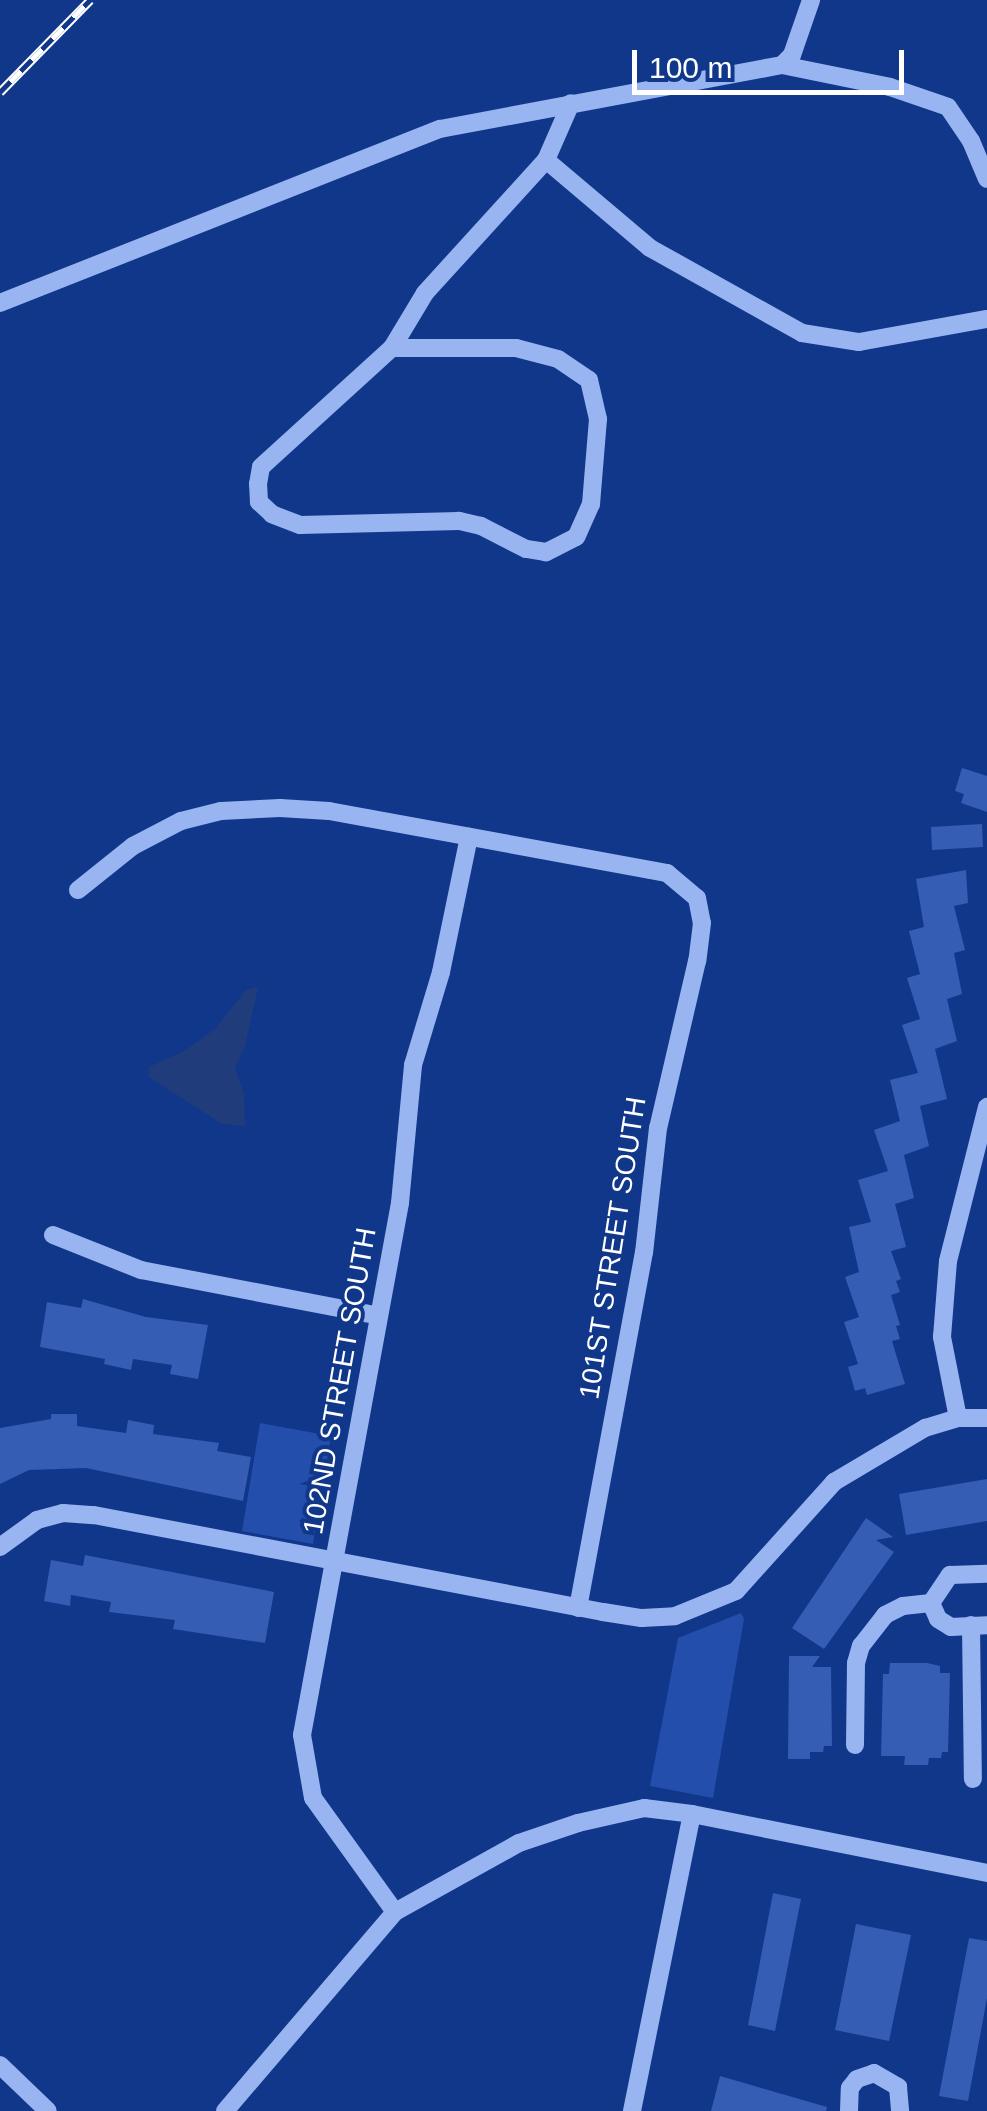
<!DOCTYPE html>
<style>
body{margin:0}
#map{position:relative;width:987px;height:2111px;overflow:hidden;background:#11378b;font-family:Helvetica,sans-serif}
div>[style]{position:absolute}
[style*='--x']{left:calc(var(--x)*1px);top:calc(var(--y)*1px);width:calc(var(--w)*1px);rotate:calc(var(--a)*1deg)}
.green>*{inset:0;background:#234eab}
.water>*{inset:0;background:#203c7b}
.building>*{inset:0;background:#345db3}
.minor>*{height:18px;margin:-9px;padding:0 9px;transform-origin:9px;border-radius:9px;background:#98b5f1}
.rail>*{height:9px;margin-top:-4.5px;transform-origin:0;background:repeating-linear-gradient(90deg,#11378b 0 15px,#fff 0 30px);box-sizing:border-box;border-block:2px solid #fff}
span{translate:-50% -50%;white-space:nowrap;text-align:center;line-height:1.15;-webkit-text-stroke:8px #11378b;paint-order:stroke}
.street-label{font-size:28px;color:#fff}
.scale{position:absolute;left:632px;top:50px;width:272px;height:45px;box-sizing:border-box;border:5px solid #fff;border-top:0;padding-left:12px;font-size:30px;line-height:35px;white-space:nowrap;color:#fff;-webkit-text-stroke:8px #11378b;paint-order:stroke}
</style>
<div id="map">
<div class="green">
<i style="clip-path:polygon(260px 1423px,331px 1436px,313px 1544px,242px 1531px)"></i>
<i style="clip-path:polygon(741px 1613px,744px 1619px,713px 1798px,650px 1786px,678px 1638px)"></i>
</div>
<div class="water">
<i style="clip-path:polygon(258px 987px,245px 1046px,235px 1068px,244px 1093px,245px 1126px,222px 1124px,148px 1076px,149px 1067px,184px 1051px,215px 1029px,246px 990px)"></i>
</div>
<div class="building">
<i style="clip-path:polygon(962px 768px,987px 776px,987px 812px,961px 803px,964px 794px,955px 791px)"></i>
<i style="clip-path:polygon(982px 824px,983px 847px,932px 850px,931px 827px)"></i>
<i style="clip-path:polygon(966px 870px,968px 903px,954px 906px,965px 950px,954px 953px,962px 994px,947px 999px,957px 1041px,935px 1049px,947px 1099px,920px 1106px,929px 1146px,904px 1155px,914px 1198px,895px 1204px,906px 1247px,891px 1251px,901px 1279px,896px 1281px,900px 1292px,891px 1295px,900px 1325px,896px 1326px,900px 1339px,892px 1341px,905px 1384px,867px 1395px,865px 1388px,855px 1391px,848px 1367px,858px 1364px,844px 1322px,859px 1317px,845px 1277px,859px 1272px,849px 1227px,871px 1222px,858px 1180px,888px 1171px,874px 1130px,900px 1121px,890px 1080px,918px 1073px,902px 1025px,920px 1019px,907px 978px,920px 974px,909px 931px,924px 927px,916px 879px)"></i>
<i style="clip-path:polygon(83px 1299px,146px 1317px,208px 1325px,198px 1379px,170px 1374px,172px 1365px,133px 1359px,131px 1370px,104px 1364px,105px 1359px,40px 1347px,47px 1302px,81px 1308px)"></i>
<i style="clip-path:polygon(51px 1414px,77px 1414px,77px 1426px,126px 1433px,128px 1420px,154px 1425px,153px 1434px,219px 1443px,217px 1451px,251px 1457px,243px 1501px,86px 1468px,29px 1470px,0 1484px,0 1428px,51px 1419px)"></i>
<i style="clip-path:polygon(987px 1479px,987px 1521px,906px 1535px,899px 1494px)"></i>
<i style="clip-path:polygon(866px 1518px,893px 1537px,876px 1540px,894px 1552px,824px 1649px,792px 1628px)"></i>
<i style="clip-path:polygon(85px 1555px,274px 1592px,265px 1643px,173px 1629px,175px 1620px,109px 1612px,111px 1602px,71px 1595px,70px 1606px,44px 1601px,51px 1560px,83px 1566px)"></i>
<i style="clip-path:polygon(789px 1656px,820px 1656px,812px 1667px,831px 1667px,832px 1746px,824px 1746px,823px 1752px,810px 1752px,810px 1759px,788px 1759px)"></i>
<i style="clip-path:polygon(890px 1663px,927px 1663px,940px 1666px,940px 1673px,950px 1673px,948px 1752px,942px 1752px,941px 1758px,929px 1758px,928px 1765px,904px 1765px,905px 1756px,881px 1756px,883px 1674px,889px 1674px)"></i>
<i style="clip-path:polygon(773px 1893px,801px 1899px,775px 2031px,748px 2025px)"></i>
<i style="clip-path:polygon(856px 1924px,911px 1935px,889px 2041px,835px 2030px)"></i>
<i style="clip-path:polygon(969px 1938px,987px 1941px,987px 1998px,968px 2101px,939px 2096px)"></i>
<i style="clip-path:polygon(720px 2076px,827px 2107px,826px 2111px,711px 2111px)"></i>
</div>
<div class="minor">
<i style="--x:782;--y:65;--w:110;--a:11.5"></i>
<i style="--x:890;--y:87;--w:61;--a:19"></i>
<i style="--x:948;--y:107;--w:41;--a:55.9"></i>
<i style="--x:971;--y:141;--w:41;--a:67.2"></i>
<i style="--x:546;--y:160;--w:136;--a:40.2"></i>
<i style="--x:650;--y:248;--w:174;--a:29.2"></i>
<i style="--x:802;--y:333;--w:58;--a:9"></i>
<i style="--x:859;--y:342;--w:130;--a:-10.2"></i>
<i style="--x:0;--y:303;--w:473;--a:-21.6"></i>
<i style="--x:440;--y:129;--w:348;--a:-10.6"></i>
<i style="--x:782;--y:65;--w:14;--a:-45"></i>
<i style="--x:792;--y:55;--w:58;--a:-70.9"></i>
<i style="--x:392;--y:348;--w:124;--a:0"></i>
<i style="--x:516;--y:348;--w:43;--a:14.7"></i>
<i style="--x:558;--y:359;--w:37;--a:34"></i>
<i style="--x:589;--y:380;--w:40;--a:77"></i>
<i style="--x:598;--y:419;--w:85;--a:94.7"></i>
<i style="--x:591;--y:504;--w:36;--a:114"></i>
<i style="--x:576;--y:537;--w:34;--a:153"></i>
<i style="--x:546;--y:552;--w:20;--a:-171"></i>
<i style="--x:526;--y:549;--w:51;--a:-152.9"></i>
<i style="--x:481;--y:526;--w:23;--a:-167"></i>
<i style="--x:459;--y:521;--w:159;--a:178.6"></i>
<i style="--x:300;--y:525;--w:30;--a:-159"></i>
<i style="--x:272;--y:514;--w:18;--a:-137"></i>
<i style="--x:259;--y:502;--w:18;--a:-93"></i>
<i style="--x:258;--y:484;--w:17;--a:-80"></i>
<i style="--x:261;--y:467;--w:177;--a:-42.3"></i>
<i style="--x:392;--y:348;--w:64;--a:-59"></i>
<i style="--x:425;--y:293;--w:180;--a:-47.7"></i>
<i style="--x:546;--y:160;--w:62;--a:-66.3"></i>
<i style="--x:78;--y:890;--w:70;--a:-38.7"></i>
<i style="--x:133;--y:846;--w:54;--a:-27.5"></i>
<i style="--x:181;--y:821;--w:41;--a:-14"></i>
<i style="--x:221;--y:811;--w:59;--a:-2.9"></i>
<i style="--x:280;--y:808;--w:49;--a:3.5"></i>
<i style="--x:329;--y:811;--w:344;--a:10.4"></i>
<i style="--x:667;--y:873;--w:39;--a:40"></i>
<i style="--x:697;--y:898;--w:25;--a:79"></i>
<i style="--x:702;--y:923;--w:38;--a:97"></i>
<i style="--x:697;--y:961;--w:171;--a:103.1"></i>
<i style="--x:658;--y:1128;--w:125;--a:96.4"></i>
<i style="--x:644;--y:1252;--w:362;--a:100.5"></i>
<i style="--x:53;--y:1235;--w:95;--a:21.7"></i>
<i style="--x:141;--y:1270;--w:242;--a:10.9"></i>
<i style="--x:958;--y:1418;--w:83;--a:-101.2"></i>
<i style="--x:942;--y:1337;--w:76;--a:-85.5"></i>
<i style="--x:948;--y:1261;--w:159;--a:-75.8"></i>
<i style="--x:0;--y:1547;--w:46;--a:-36.1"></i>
<i style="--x:37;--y:1520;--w:27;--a:-15"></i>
<i style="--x:63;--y:1513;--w:31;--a:4"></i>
<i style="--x:94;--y:1515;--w:518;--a:10.79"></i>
<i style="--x:603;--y:1612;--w:39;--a:9"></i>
<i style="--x:642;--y:1618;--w:33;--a:-3"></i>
<i style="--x:675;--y:1616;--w:66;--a:-22.3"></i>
<i style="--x:736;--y:1591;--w:147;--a:-48"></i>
<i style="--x:834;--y:1482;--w:106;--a:-30.7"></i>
<i style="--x:925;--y:1428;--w:34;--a:-17"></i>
<i style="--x:958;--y:1418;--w:29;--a:0"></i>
<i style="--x:931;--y:1603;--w:34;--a:-56"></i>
<i style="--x:950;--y:1575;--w:37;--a:-2"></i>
<i style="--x:931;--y:1603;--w:17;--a:66"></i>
<i style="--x:938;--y:1619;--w:15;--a:32"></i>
<i style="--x:951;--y:1627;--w:36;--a:-3"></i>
<i style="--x:971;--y:1625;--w:154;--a:89.3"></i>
<i style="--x:855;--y:1745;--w:82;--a:-89.3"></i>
<i style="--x:856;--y:1663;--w:18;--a:-74"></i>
<i style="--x:861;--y:1646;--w:39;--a:-52"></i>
<i style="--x:885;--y:1615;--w:20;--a:-27"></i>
<i style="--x:903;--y:1606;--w:28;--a:-6"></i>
<i style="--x:395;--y:1912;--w:140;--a:-125.7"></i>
<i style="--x:313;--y:1798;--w:64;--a:-99.9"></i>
<i style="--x:302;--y:1735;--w:541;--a:-79.56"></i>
<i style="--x:400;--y:1203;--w:139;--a:-84.6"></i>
<i style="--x:413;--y:1065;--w:97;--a:-73.2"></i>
<i style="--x:441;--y:972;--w:138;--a:-78.3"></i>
<i style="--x:0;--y:2065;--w:66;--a:43.8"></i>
<i style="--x:225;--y:2111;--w:262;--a:-49.5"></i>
<i style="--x:395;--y:1912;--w:142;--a:-29.1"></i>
<i style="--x:519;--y:1843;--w:62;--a:-18.7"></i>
<i style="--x:578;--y:1823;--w:68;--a:-12.8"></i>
<i style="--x:644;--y:1808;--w:48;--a:7.1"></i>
<i style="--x:692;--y:1814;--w:301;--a:11.3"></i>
<i style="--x:632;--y:2111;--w:303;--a:-78.6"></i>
<i style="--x:849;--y:2111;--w:23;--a:-88"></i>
<i style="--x:850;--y:2088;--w:11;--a:-52"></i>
<i style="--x:857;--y:2079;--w:18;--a:-19"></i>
<i style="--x:874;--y:2073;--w:28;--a:30"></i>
<i style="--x:898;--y:2087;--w:24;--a:85"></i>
</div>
<div class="rail">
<i style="--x:0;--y:92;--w:129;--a:-45.6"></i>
</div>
<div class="street-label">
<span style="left:613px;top:1248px;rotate:-81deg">101ST STREET SOUTH</span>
<span style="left:340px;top:1381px;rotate:-80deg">102ND STREET SOUTH</span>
</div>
<div class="scale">100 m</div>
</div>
